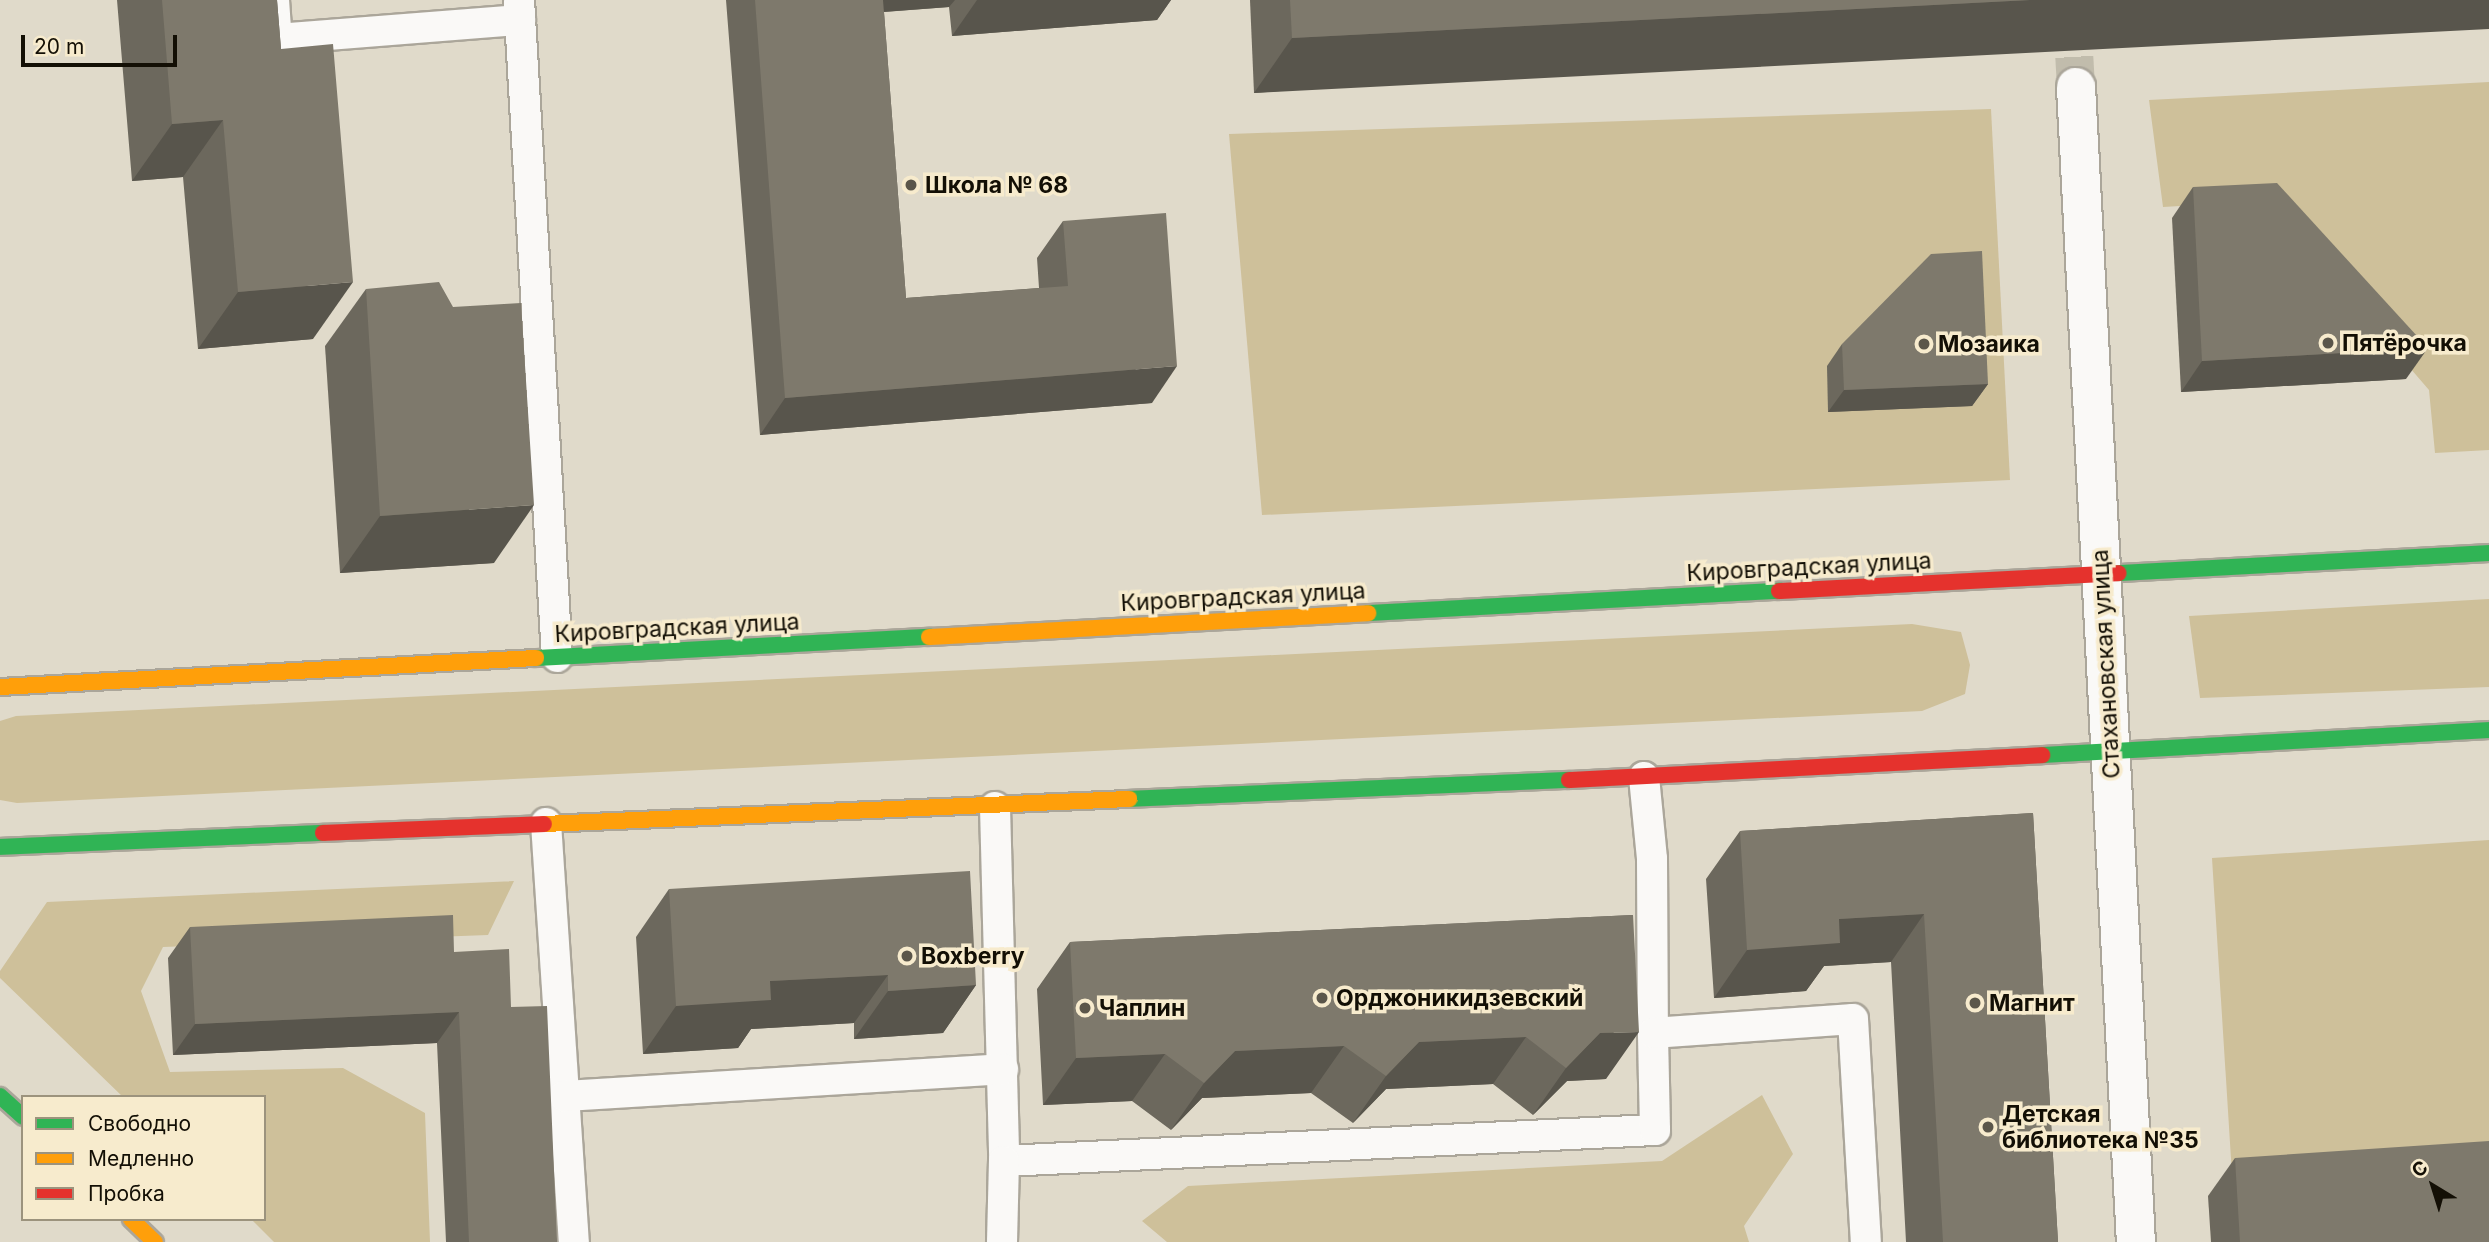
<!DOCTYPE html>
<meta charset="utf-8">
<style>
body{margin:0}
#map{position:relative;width:2489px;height:1242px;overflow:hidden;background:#e0daca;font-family:Inter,sans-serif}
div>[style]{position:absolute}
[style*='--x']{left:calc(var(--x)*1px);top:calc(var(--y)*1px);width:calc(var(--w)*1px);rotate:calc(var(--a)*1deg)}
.green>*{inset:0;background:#cec09a}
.street-tunnel>*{height:38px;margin-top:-19px;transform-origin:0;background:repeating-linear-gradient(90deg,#c1bcac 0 38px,transparent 0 57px)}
.roads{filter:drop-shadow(2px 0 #aba69a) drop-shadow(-2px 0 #aba69a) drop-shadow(0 2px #aba69a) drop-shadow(0 -2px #aba69a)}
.lane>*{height:30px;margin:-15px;padding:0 15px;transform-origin:15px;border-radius:15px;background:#faf9f7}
.street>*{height:38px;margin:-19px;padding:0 19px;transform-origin:19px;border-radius:19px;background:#faf9f7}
.fast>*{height:16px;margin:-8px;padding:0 8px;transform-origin:8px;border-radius:8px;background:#30b455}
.slow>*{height:16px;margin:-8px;padding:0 8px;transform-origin:8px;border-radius:8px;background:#ff9f0a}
.jam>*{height:16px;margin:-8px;padding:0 8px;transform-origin:8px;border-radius:8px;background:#e5322d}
.wall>*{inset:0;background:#6c685d}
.shaded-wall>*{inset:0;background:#58554c}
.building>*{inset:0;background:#7e796c}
.dots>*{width:19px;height:19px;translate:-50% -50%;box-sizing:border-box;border:4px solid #f7ebcd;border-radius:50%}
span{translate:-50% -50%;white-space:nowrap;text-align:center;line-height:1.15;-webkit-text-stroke:7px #f7ebcd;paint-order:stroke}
.poi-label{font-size:23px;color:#130f05;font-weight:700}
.left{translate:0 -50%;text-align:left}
.street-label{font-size:23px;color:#130f05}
.legend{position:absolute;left:21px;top:1095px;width:245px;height:126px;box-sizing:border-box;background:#f7ebcd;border:2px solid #9c937d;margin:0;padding:9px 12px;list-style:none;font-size:21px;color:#130f05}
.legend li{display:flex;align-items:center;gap:14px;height:35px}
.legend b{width:35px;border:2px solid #9c937d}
.north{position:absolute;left:2398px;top:1151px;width:70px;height:70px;-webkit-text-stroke:5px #f7ebcd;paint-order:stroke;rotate:322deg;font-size:19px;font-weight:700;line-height:28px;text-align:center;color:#130f05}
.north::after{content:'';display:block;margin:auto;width:24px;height:32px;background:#130f05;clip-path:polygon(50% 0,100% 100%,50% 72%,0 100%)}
.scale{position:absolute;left:21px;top:35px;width:156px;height:32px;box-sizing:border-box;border:4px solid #130f05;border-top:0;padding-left:9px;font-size:21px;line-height:24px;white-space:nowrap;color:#130f05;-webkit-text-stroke:5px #f7ebcd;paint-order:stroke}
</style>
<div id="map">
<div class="green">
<i style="clip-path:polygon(2489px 82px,2489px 450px,2435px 453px,2429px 390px,2266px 201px,2163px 207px,2149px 100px)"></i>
<i style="clip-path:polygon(1991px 109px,2010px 480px,1262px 515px,1229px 134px)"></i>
<i style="clip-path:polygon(2489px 599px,2489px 687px,2200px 698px,2189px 616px)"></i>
<i style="clip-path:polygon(1912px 624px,1961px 632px,1970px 665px,1965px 694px,1922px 711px,17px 803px,0 800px,0 721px,16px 716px)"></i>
<i style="clip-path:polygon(2489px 840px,2489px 1173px,2233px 1190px,2212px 858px)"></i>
<i style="clip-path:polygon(514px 881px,488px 935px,163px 947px,141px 991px,170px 1072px,343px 1068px,425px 1113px,430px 1242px,274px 1242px,251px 1219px,264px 1219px,264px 1097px,123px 1097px,0 978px,0 971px,47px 902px)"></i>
<i style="clip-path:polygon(1762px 1095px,1793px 1154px,1744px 1226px,1749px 1242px,1167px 1242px,1142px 1221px,1188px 1186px,1662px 1161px)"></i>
</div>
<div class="street-tunnel">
<i style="--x:2071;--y:0;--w:87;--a:86.7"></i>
</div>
<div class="roads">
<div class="lane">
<i style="--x:274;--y:0;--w:39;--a:86"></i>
<i style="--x:277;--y:39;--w:244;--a:-4.5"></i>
<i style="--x:519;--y:0;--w:658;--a:86.69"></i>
<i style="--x:1644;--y:777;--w:82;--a:84.4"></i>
<i style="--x:1652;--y:859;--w:174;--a:89.7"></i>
<i style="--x:995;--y:807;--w:354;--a:88.5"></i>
<i style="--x:1004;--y:1161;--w:652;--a:-2.73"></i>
<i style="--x:1655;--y:1130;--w:97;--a:-91.2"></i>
<i style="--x:1653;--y:1033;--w:200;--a:-4"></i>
<i style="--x:1853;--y:1019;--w:223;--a:86.7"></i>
<i style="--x:546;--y:823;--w:420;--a:86.2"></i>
<i style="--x:564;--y:1096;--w:440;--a:-3.5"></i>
<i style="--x:1002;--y:1242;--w:81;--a:-88.6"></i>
</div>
<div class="street">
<i style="--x:2076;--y:87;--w:1157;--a:87.03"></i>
</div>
<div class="fast">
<i style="--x:2119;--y:573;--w:371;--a:-3.1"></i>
<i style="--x:1368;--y:613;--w:412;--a:-3.1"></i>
<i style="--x:536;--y:658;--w:394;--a:-3.1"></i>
<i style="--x:2042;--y:755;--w:448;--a:-3.2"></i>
<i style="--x:1129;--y:799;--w:440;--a:-2.5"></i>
<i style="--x:0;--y:847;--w:323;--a:-2.5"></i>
<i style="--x:0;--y:1096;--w:31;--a:42"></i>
</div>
<div class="slow">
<i style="--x:929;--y:637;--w:440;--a:-3.1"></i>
<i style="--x:0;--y:687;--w:537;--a:-3.1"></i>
<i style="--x:544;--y:824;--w:586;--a:-2.45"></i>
<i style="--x:131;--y:1219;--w:33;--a:44"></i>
</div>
<div class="jam">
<i style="--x:1779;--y:591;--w:340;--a:-3"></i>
<i style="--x:1569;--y:780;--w:474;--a:-3"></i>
<i style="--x:323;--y:833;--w:221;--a:-2.3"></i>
</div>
</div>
<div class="wall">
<i style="clip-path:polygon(117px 0,277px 0,281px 49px,313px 339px,198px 349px,183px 177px,132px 181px)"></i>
<i style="clip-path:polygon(726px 0,1171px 0,1157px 20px,952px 36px,949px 7px,884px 12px,906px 298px,1039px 288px,1037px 258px,1063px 221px,1152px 403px,760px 435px)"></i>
<i style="clip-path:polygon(1250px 0,2489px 0,1254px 93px)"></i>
<i style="clip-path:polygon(2193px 187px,2406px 379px,2181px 392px,2172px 218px)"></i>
<i style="clip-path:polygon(366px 289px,494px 563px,340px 573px,325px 346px)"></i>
<i style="clip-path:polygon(1842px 344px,1988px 384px,1972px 406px,1828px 412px,1827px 366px)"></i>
<i style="clip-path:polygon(2033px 813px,2058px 1242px,1906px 1242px,1891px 962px,1824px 966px,1806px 991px,1714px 998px,1706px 879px,1740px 831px)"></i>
<i style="clip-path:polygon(669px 889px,976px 985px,943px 1033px,854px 1039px,854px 1023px,751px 1029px,738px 1048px,643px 1054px,636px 937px)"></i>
<i style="clip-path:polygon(1633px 915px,1606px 1079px,1567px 1081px,1533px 1115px,1493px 1084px,1386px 1089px,1353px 1123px,1311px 1093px,1202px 1098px,1171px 1130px,1132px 1101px,1043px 1105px,1037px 989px,1070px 942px)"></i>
<i style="clip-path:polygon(190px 927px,454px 952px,511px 1007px,557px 1242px,446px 1242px,437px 1043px,173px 1055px,168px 958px)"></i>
<i style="clip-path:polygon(2235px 1158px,2489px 1242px,2211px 1242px,2208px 1196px)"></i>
</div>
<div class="shaded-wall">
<i style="clip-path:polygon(866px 0,955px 0,949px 7px,855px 14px)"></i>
<i style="clip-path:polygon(977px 0,1171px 0,1157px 20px,952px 36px)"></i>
<i style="clip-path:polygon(2030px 0,2489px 0,2489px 29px,1254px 93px,1292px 38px)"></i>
<i style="clip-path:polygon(223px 120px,183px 177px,132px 181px,172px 124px)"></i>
<i style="clip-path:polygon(353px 282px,313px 339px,198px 349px,238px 292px)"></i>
<i style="clip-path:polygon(2428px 348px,2406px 379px,2181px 392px,2202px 361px)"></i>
<i style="clip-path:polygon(1177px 366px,1152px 403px,760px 435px,785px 398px)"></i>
<i style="clip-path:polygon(1988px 384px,1972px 406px,1828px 412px,1844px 390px)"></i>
<i style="clip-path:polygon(534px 505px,494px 563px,340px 573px,380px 516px)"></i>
<i style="clip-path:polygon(1924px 914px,1891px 962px,1824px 966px,1806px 991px,1714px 998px,1747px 950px,1839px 919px)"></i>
<i style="clip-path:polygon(888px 975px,854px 1023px,751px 1029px,738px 1048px,643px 1054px,676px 1006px,770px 981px)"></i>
<i style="clip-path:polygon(976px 985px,943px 1033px,854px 1039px,888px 991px)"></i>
<i style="clip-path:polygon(459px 1012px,437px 1043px,173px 1055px,195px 1024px)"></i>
<i style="clip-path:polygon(1639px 1032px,1606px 1079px,1567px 1081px,1533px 1115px,1566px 1068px,1600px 1033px)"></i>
<i style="clip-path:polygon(1526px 1037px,1493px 1084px,1386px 1089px,1353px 1123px,1386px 1076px,1419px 1042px)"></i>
<i style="clip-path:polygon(1344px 1046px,1311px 1093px,1202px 1098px,1171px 1130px,1204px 1083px,1235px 1051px)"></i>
<i style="clip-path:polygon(1165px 1054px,1132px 1101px,1043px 1105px,1076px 1058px)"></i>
</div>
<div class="building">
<i style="clip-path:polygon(162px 0,277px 0,281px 49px,333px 44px,353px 282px,238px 292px,223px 120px,172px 124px)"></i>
<i style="clip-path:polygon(755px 0,883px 0,906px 298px,1068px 286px,1063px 221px,1166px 213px,1177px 366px,785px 398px)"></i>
<i style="clip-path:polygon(1290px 0,2030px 0,1292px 38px)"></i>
<i style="clip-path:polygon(2277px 183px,2428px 348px,2202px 361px,2193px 187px)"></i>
<i style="clip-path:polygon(1982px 251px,1988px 384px,1844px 390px,1842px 344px,1931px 254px)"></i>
<i style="clip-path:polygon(439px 282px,453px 307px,521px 303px,534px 505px,380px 516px,366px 289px)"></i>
<i style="clip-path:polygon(2033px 813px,2058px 1242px,1943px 1242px,1924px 914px,1839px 919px,1840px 943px,1747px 950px,1740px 831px)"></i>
<i style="clip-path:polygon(970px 871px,976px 985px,888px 991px,888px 975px,770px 981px,771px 1000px,676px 1006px,669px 889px)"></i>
<i style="clip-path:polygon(453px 915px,454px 952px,509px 949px,511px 1007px,547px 1006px,557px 1242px,469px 1242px,459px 1012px,195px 1024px,190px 927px)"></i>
<i style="clip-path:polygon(1633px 915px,1639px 1032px,1600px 1033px,1566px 1068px,1526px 1037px,1419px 1042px,1386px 1076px,1344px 1046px,1235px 1051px,1204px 1083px,1165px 1054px,1076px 1058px,1070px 942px)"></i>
<i style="clip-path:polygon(2489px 1141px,2489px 1242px,2240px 1242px,2235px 1158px)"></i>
</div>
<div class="dots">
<i style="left:911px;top:185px;background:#5b564a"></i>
<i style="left:2328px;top:343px;background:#5b564a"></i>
<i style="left:1924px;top:344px;background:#5b564a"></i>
<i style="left:907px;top:956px;background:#5b564a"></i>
<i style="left:1322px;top:998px;background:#5b564a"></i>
<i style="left:1975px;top:1003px;background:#5b564a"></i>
<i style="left:1085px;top:1008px;background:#5b564a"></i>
<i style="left:1988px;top:1127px;background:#5b564a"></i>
</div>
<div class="poi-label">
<span class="left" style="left:925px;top:185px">Школа № 68</span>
<span class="left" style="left:2342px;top:343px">Пятёрочка</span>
<span class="left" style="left:1938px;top:344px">Мозаика</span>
<span class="left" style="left:921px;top:956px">Boxberry</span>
<span class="left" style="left:1336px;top:998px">Орджоникидзевский</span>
<span class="left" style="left:1989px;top:1003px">Магнит</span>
<span class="left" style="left:1099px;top:1008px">Чаплин</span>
<span class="left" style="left:2002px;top:1127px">Детская<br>библиотека №35</span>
</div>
<div class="street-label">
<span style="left:1809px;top:567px;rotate:-3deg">Кировградская улица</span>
<span style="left:1243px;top:597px;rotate:-3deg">Кировградская улица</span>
<span style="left:677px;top:628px;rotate:-3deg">Кировградская улица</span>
<span style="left:2106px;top:664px;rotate:-93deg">Стахановская улица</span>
</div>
<ul class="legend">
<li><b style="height:9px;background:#30b455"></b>Свободно</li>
<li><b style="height:9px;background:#ff9f0a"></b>Медленно</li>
<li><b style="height:9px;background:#e5322d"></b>Пробка</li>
</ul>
<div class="north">С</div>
<div class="scale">20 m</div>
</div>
